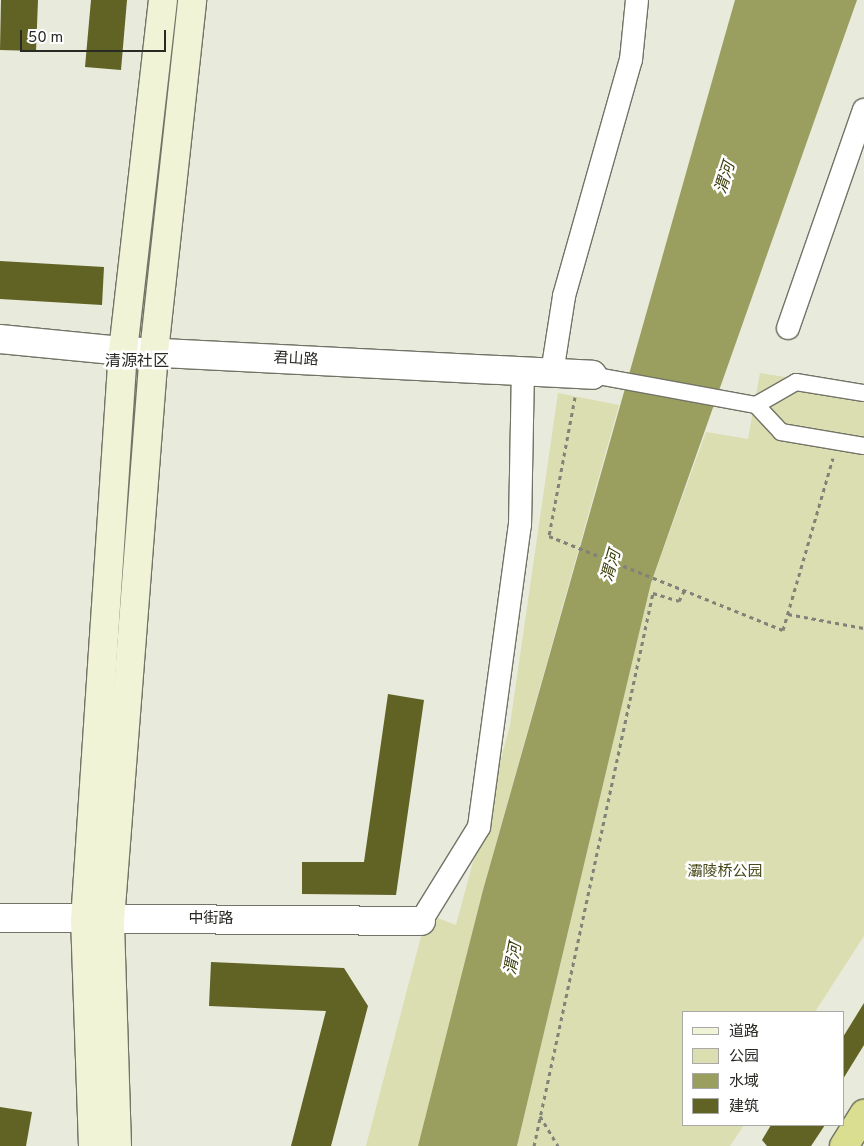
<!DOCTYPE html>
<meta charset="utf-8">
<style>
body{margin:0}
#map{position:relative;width:864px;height:1146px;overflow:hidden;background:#e8eadb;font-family:Overpass,"Noto Sans SC",sans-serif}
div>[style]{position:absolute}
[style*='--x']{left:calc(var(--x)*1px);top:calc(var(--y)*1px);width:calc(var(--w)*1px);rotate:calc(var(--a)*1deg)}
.green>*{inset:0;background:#dadeb0}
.water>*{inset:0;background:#9a9e5f}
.building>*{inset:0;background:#606324}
.path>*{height:3px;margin-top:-1.5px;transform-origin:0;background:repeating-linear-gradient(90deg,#818278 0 4px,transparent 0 8px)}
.roads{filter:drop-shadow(1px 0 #727366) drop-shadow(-1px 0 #727366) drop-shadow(0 1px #727366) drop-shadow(0 -1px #727366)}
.pedestrian>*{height:16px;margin:-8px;padding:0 8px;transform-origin:8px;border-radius:8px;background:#fff}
.minor>*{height:22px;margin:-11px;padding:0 11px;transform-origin:11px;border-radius:11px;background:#fff}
.tertiary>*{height:28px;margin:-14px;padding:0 14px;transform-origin:14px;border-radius:14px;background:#fff}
.secondary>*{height:28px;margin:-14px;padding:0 14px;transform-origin:14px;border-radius:14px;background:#f1f3d6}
.trunk>*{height:28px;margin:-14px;padding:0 14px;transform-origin:14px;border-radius:14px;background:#dade90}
span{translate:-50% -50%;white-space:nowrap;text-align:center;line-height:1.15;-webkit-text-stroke:5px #fff;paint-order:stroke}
.street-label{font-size:15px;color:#292a24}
.park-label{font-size:15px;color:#484a19}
.water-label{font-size:16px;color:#3c3e0b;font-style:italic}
.neighbourhood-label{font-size:16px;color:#292a24}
.legend{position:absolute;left:682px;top:1011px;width:162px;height:115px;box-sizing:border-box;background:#fff;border:1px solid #a9aaa7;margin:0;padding:6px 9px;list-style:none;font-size:15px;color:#292a24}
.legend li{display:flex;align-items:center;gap:10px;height:25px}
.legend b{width:25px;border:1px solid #a9aaa7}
.scale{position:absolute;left:20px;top:30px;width:146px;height:22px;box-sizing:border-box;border:2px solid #292a24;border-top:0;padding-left:6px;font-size:15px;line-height:18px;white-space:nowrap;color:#292a24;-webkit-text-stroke:4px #fff;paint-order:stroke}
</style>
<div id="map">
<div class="green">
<i style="clip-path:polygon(760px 373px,864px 390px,864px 936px,815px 1012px,683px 1012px,683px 1125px,744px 1125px,730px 1146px,517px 1146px,651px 583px,706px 432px,748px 439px)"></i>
<i style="clip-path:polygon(558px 393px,619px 405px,483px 890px,418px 1146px,366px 1146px,427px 914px,456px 925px,510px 725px)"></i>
</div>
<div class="water">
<i style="clip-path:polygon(735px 0,857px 0,651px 583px,517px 1146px,418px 1146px,483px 890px)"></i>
</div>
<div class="building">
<i style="clip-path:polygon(1px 0,38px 0,36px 51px,0 50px)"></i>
<i style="clip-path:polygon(91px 0,127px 0,121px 70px,85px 67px)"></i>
<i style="clip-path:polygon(0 261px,104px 267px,102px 305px,0 299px)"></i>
<i style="clip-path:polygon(388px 694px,424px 700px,396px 895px,302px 894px,302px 862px,364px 862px)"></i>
<i style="clip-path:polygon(211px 962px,344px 968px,368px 1006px,331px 1146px,291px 1146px,326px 1011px,209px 1006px)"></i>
<i style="clip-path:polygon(864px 1003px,864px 1045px,843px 1079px,843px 1037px)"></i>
<i style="clip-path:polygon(0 1107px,32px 1112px,26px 1146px,0 1146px)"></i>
<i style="clip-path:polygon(771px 1125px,825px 1125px,811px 1146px,767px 1146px,762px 1140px)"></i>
</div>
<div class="path">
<i style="--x:575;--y:397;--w:141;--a:100.6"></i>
<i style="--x:549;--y:536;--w:252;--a:21.9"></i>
<i style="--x:783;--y:630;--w:179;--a:-73.8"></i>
<i style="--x:788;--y:614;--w:77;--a:10.4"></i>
<i style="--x:540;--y:1116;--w:35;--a:59"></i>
<i style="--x:534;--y:1146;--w:566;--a:-77.86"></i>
<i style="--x:653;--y:593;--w:27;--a:17"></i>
<i style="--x:679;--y:601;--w:13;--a:-63"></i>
</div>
<div class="roads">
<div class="pedestrian">
<i style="--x:592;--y:375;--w:167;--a:10.4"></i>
<i style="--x:756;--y:405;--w:37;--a:47"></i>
<i style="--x:781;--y:432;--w:84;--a:9.6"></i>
<i style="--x:756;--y:405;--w:46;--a:-29.9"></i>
<i style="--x:796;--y:382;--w:69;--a:9.2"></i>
</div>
<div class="minor">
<i style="--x:788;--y:328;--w:231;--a:-70.8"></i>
<i style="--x:552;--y:373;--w:78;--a:-81.1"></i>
<i style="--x:564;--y:296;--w:245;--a:-74.2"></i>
<i style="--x:631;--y:60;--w:60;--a:-84.3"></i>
<i style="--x:421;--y:921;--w:110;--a:-58.3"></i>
<i style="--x:479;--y:827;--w:305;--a:-82.3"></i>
<i style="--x:520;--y:525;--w:153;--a:-88.9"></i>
</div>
<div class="tertiary">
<i style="--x:0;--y:339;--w:124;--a:5.6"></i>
<i style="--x:123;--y:351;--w:470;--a:2.9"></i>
<i style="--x:0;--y:918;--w:421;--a:0.4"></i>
</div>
<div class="secondary">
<i style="--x:93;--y:1146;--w:225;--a:-92"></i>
<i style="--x:85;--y:921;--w:571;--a:-86.19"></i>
<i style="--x:123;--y:351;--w:353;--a:-83.5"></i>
<i style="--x:117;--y:1146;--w:226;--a:-91.8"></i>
<i style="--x:110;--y:920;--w:570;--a:-85.57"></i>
<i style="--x:154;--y:352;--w:354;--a:-83.8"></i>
</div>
<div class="trunk">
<i style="--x:844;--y:1146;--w:38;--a:-58"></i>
</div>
</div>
<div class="street-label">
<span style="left:296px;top:360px;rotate:3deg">君山路</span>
<span style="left:211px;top:920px">中街路</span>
</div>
<div class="park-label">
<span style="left:725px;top:873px">灞陵桥公园</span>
</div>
<div class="water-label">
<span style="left:726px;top:178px;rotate:-72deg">渭河</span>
<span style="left:612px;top:566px;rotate:-74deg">渭河</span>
<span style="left:514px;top:959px;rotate:-79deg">渭河</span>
</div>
<div class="neighbourhood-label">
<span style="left:137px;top:362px">清源社区</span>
</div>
<ul class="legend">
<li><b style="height:6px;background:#f1f3d6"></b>道路</li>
<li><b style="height:14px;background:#dadeb0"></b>公园</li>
<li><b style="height:14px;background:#9a9e5f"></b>水域</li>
<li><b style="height:14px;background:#606324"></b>建筑</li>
</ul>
<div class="scale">50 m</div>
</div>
